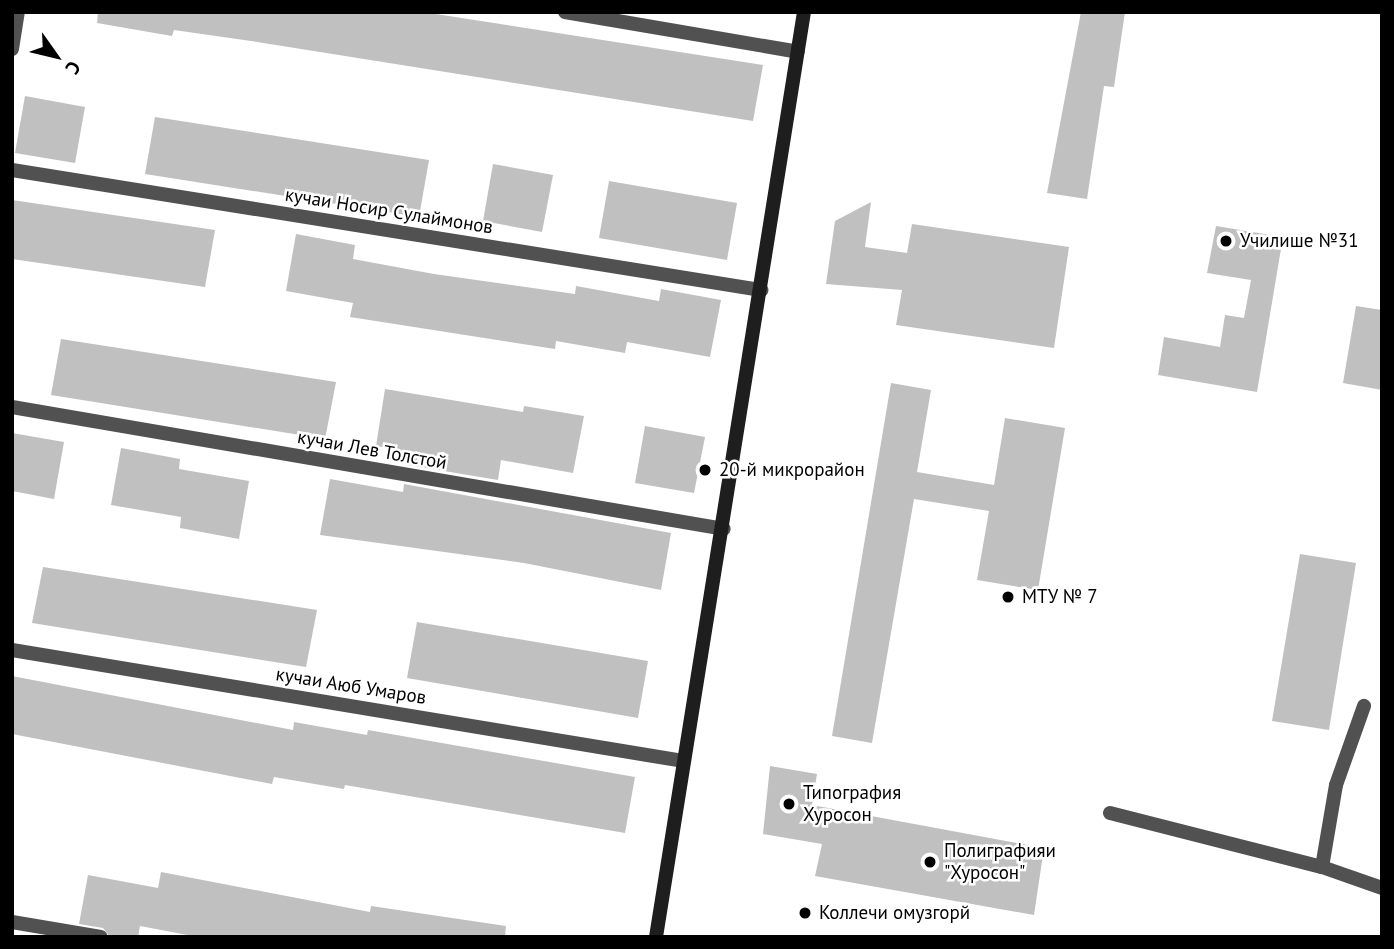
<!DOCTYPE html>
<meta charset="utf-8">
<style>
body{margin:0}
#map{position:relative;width:1394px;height:949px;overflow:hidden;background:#fff;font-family:"PT Sans",sans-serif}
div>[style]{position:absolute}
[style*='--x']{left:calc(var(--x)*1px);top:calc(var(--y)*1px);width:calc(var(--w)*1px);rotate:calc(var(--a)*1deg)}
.building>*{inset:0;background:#c0c0c0}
.service>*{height:14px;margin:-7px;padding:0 7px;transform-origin:7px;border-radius:7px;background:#515151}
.minor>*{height:14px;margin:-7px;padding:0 7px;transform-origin:7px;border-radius:7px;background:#515151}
.secondary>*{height:14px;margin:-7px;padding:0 7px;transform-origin:7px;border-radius:7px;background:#1e1e1e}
.dots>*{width:19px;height:19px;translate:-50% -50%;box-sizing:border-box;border:4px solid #fff;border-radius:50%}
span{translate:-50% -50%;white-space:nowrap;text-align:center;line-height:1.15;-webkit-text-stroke:5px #fff;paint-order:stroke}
.street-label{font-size:19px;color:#000}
.poi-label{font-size:19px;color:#000}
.left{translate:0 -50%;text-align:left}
.frame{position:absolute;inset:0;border:14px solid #000;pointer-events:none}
.north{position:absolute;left:21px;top:21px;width:70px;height:70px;-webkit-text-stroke:5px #fff;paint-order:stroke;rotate:124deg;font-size:19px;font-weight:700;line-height:28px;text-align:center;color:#000}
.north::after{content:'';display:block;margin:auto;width:24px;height:32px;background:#000;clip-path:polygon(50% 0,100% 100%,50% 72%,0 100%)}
</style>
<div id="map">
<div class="building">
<i style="clip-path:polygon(98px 12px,423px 12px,763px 65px,753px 121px,251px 41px,174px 30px,172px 36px,97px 23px)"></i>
<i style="clip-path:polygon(1081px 12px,1125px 12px,1114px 87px,1104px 86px,1087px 199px,1047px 193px)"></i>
<i style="clip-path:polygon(25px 96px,85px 107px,75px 163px,15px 153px)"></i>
<i style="clip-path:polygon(155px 117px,429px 160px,419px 217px,145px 174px)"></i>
<i style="clip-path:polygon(493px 164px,553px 175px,542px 232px,483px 221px)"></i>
<i style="clip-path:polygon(609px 181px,737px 203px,727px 260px,599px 238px)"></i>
<i style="clip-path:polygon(12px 200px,215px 230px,205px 287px,12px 259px)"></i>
<i style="clip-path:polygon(871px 202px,865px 247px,907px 253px,912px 224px,1069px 247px,1054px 348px,896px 325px,902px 290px,826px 284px,835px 221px)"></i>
<i style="clip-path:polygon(1216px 226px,1283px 237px,1257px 392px,1158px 375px,1164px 337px,1220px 347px,1225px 315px,1244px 318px,1251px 280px,1207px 273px)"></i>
<i style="clip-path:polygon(296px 234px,355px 245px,353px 259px,434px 274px,575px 294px,576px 286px,659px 301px,661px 289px,721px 300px,710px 357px,627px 342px,625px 353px,556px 341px,555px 349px,350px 317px,353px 303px,286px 291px)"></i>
<i style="clip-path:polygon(1356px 306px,1382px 310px,1382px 390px,1343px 383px)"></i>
<i style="clip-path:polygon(61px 339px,336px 382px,325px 439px,51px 395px)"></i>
<i style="clip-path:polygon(891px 383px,931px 390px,917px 472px,994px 485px,1005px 418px,1065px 428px,1038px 590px,977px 580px,989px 511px,914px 499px,872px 743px,832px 736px)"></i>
<i style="clip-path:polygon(385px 389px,523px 412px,524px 406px,584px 416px,573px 473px,501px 460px,498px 480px,408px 465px,410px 452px,376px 446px)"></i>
<i style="clip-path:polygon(645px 426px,705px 437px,694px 493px,635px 483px)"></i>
<i style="clip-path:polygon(12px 433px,64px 442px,54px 499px,12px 491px)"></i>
<i style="clip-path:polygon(121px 448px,180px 459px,179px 469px,249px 481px,239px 539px,180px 528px,181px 517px,111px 505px)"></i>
<i style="clip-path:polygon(330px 479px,403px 492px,404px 484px,671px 533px,661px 590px,524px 563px,320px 535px)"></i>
<i style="clip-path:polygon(1300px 554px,1356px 563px,1329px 730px,1272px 721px)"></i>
<i style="clip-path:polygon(43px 567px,317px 610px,306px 667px,32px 623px)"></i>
<i style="clip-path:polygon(417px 622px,648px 661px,638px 718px,407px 678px)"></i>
<i style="clip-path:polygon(12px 676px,293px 730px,294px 722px,367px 735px,368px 730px,635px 777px,625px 833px,345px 785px,344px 789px,274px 777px,272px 784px,12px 734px)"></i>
<i style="clip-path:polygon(770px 766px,817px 774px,812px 805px,1044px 848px,1034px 915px,815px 876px,822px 844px,763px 834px)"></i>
<i style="clip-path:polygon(161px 872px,370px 912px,371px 906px,506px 926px,505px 937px,198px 937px,140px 926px,138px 937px,110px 937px,103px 928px,79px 924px,88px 875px,158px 888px)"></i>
</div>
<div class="service">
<i style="--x:1110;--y:813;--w:219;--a:14.3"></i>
<i style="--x:1322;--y:867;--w:64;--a:19.3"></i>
</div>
<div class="minor">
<i style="--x:565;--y:12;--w:236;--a:9.7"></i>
<i style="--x:12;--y:49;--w:37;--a:-81"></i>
<i style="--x:12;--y:170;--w:759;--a:9.1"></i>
<i style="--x:12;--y:407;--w:722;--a:9.72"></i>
<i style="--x:12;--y:650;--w:680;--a:9.39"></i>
<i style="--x:1322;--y:867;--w:83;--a:-80.3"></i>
<i style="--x:1336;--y:785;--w:84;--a:-70.5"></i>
<i style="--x:12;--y:922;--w:90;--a:9.6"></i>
</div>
<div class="secondary">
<i style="--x:656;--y:937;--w:937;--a:-80.91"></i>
</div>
<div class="dots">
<i style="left:1226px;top:241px;background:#000"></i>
<i style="left:705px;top:470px;background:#000"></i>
<i style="left:1008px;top:597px;background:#000"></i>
<i style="left:789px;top:804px;background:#000"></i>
<i style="left:930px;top:862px;background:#000"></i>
<i style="left:805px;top:913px;background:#000"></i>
</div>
<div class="street-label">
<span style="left:389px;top:211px;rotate:9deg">кучаи Носир Сулаймонов</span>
<span style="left:372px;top:450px;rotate:10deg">кучаи Лев Толстой</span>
<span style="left:351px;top:686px;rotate:9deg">кучаи Аюб Умаров</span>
</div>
<div class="poi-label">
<span class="left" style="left:1240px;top:241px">Училише №31</span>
<span class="left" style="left:719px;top:470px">20-й микрорайон</span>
<span class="left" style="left:1022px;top:597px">МТУ № 7</span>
<span class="left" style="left:803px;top:804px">Типография<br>Хуросон</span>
<span class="left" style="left:944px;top:862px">Полиграфияи<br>"Хуросон"</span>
<span class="left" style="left:819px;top:913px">Коллечи омузгорй</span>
</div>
<div class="frame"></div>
<div class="north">С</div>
</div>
